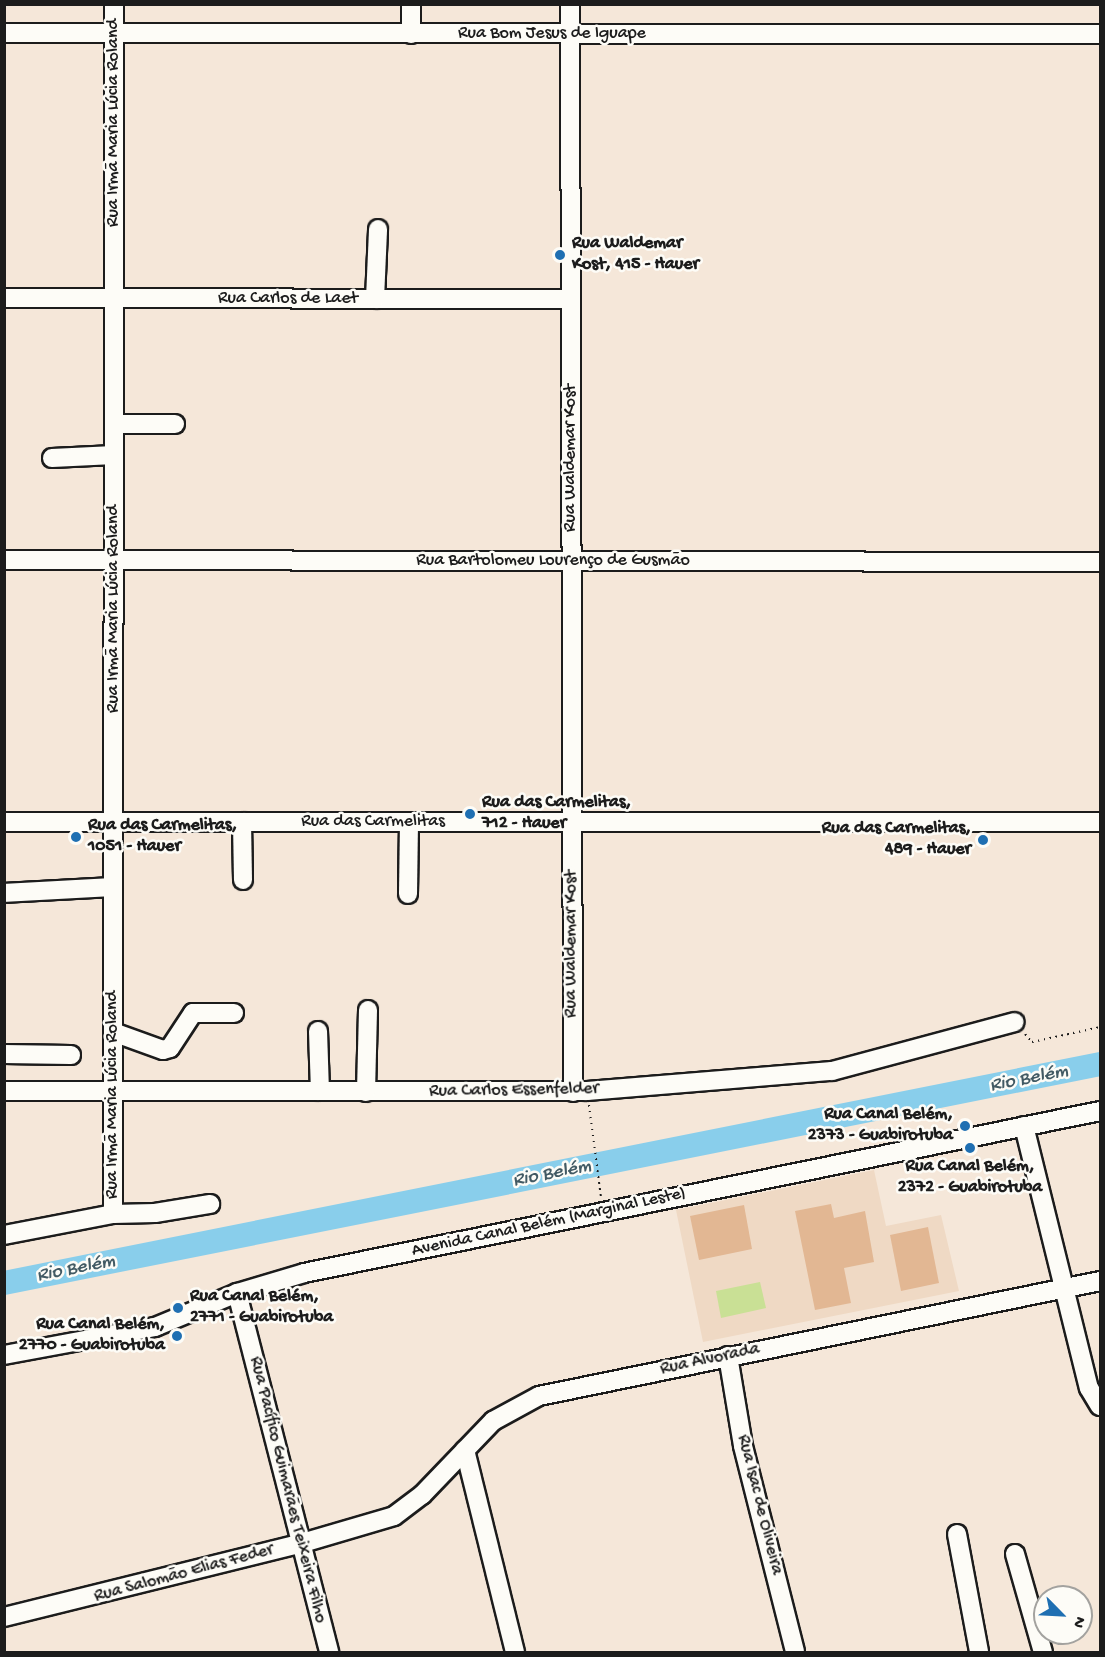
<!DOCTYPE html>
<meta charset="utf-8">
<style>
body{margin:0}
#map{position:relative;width:1105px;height:1657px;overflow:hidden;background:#f5e7d9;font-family:"Gochi Hand",sans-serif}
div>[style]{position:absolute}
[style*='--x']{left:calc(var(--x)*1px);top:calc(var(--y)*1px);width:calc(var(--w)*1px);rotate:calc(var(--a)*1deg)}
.built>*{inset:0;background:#efd9c4}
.green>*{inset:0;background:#c9e095}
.river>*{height:24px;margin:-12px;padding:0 12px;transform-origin:12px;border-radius:12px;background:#89ceeb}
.building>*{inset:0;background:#e2b793}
.path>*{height:2px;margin-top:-1px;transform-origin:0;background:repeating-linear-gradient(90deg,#1c1c1c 0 1.5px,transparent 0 6px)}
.roads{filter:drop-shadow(2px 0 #1c1c1c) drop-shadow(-2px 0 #1c1c1c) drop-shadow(0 2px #1c1c1c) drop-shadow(0 -2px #1c1c1c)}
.minor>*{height:18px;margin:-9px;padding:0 9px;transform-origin:9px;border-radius:9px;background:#fdfcf7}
.dots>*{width:16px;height:16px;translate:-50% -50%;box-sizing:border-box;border:3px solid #fdfcf7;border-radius:50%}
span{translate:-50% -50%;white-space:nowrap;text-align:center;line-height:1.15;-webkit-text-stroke:5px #fdfcf7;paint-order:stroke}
.street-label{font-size:18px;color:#1c1c1c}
.poi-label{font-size:18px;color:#1c1c1c;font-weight:700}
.left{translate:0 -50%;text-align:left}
.right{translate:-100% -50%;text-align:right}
.water-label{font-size:20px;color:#425a64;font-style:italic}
.frame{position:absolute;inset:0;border:6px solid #1c1c1c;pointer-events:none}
.north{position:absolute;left:1033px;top:1585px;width:60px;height:60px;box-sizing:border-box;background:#fdfcf7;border:2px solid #a3a29f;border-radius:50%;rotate:114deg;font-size:16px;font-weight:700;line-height:24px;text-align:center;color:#1c1c1c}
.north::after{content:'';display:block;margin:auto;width:21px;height:27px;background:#1f6fb2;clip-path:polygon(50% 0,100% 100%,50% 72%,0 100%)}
</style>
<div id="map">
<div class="built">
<i style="clip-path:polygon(874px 1170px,886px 1226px,941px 1215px,959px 1291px,703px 1342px,676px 1210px)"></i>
</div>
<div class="green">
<i style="clip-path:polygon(760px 1282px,766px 1308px,721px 1318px,716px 1291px)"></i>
</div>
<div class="river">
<i style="--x:4;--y:1283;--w:1118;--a:-11.3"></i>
</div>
<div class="building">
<i style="clip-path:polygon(831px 1204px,834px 1218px,865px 1211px,874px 1262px,844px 1268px,851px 1303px,815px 1310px,795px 1211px)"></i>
<i style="clip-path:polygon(744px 1205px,752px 1249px,699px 1260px,690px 1216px)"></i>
<i style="clip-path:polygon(928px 1227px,939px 1283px,901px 1291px,890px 1235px)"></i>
</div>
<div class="path">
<i style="--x:1025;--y:1034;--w:11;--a:49"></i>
<i style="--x:1032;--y:1042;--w:70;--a:-12.4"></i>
<i style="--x:589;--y:1105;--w:94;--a:82.6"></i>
</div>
<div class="roads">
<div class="minor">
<i style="--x:411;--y:4;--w:30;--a:90"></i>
<i style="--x:570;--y:4;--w:1088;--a:89.84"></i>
<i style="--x:4;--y:33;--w:1096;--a:0.05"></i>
<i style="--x:4;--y:298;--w:567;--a:0.1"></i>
<i style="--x:375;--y:299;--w:70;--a:-87.5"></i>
<i style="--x:114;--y:424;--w:61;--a:0"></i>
<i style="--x:52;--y:458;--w:62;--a:-2.8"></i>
<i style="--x:4;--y:560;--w:1096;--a:0.1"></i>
<i style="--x:4;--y:822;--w:1096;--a:0"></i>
<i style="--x:242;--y:822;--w:58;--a:89"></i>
<i style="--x:4;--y:893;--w:109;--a:-3.2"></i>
<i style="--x:408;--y:894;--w:72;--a:-89.2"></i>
<i style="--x:318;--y:1031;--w:60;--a:88.1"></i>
<i style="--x:113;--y:1032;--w:53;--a:19.8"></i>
<i style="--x:163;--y:1050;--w:7;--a:-16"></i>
<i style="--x:170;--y:1048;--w:42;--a:-56.7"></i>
<i style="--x:193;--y:1013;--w:41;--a:0"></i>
<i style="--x:4;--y:1054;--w:67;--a:0.9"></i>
<i style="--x:4;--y:1091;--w:583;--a:0"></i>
<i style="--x:587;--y:1091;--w:246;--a:-4.7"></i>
<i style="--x:832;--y:1071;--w:189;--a:-15"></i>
<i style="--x:366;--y:1092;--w:82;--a:-88.6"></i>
<i style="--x:1024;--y:1126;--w:270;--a:76.1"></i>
<i style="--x:1089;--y:1388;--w:21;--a:59"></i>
<i style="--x:113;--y:1214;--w:1210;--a:-89.95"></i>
<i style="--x:4;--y:1235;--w:111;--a:-10.9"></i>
<i style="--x:113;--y:1214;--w:42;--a:-1.4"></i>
<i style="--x:155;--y:1213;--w:56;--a:-9.3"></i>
<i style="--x:237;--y:1293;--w:371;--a:75.6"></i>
<i style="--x:4;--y:1355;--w:154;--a:-10.5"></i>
<i style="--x:155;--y:1327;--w:89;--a:-22.5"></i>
<i style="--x:237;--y:1293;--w:70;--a:-16.6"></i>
<i style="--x:304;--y:1273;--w:812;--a:-11.5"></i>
<i style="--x:728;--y:1356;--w:91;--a:80.5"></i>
<i style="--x:743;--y:1446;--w:212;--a:75.8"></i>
<i style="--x:465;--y:1450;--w:208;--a:76.1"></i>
<i style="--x:957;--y:1534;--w:120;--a:79.4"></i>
<i style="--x:1015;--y:1554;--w:102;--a:74.1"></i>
<i style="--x:4;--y:1617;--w:304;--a:-13.9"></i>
<i style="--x:299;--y:1544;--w:99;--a:-16.4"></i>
<i style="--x:394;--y:1516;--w:35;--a:-37"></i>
<i style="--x:422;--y:1495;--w:103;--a:-46.2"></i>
<i style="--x:493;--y:1421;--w:52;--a:-28.5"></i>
<i style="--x:539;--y:1396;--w:573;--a:-11.58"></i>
</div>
</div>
<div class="dots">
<i style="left:560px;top:255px;background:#1f6fb2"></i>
<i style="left:470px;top:814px;background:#1f6fb2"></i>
<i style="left:76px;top:837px;background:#1f6fb2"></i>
<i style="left:983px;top:840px;background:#1f6fb2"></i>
<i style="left:965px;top:1126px;background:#1f6fb2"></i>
<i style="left:970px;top:1148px;background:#1f6fb2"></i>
<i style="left:178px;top:1308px;background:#1f6fb2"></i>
<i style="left:177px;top:1336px;background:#1f6fb2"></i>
</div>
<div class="street-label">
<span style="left:552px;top:34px">Rua Bom Jesus de Iguape</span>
<span style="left:114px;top:123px;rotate:-90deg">Rua Irmã Maria Lúcia Roland</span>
<span style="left:288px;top:299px">Rua Carlos de Laet</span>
<span style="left:571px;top:458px;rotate:-90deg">Rua Waldemar Kost</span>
<span style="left:553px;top:561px">Rua Bartolomeu Lourenço de Gusmão</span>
<span style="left:114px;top:609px;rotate:-90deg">Rua Irmã Maria Lúcia Roland</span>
<span style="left:373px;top:822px">Rua das Carmelitas</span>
<span style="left:572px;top:944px;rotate:-90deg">Rua Waldemar Kost</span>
<span style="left:514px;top:1091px;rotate:-1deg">Rua Carlos Essenfelder</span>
<span style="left:113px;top:1095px;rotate:-90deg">Rua Irmã Maria Lúcia Roland</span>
<span style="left:549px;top:1223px;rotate:-12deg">Avenida Canal Belém (Marginal Leste)</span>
<span style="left:710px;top:1360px;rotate:-12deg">Rua Alvorada</span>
<span style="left:287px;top:1490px;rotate:76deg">Rua Pacífico Guimarães Teixeira Filho</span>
<span style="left:759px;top:1505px;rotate:76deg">Rua Isac de Oliveira</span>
<span style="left:184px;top:1574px;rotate:-15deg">Rua Salomão Elias Feder</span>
</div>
<div class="poi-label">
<span class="left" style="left:572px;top:255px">Rua Waldemar<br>Kost, 415 - Hauer</span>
<span class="left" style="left:482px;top:814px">Rua das Carmelitas,<br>712 - Hauer</span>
<span class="left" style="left:88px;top:837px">Rua das Carmelitas,<br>1051 - Hauer</span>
<span class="right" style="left:971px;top:840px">Rua das Carmelitas,<br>489 - Hauer</span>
<span class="right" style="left:953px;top:1126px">Rua Canal Belém,<br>2373 - Guabirotuba</span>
<span style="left:970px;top:1178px">Rua Canal Belém,<br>2372 - Guabirotuba</span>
<span class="left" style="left:190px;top:1308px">Rua Canal Belém,<br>2771 - Guabirotuba</span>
<span class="right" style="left:165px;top:1336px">Rua Canal Belém,<br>2770 - Guabirotuba</span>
</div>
<div class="water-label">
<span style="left:1029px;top:1079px;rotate:-11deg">Rio Belém</span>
<span style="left:552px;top:1174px;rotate:-11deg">Rio Belém</span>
<span style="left:76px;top:1269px;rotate:-11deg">Rio Belém</span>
</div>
<div class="frame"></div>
<div class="north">N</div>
</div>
